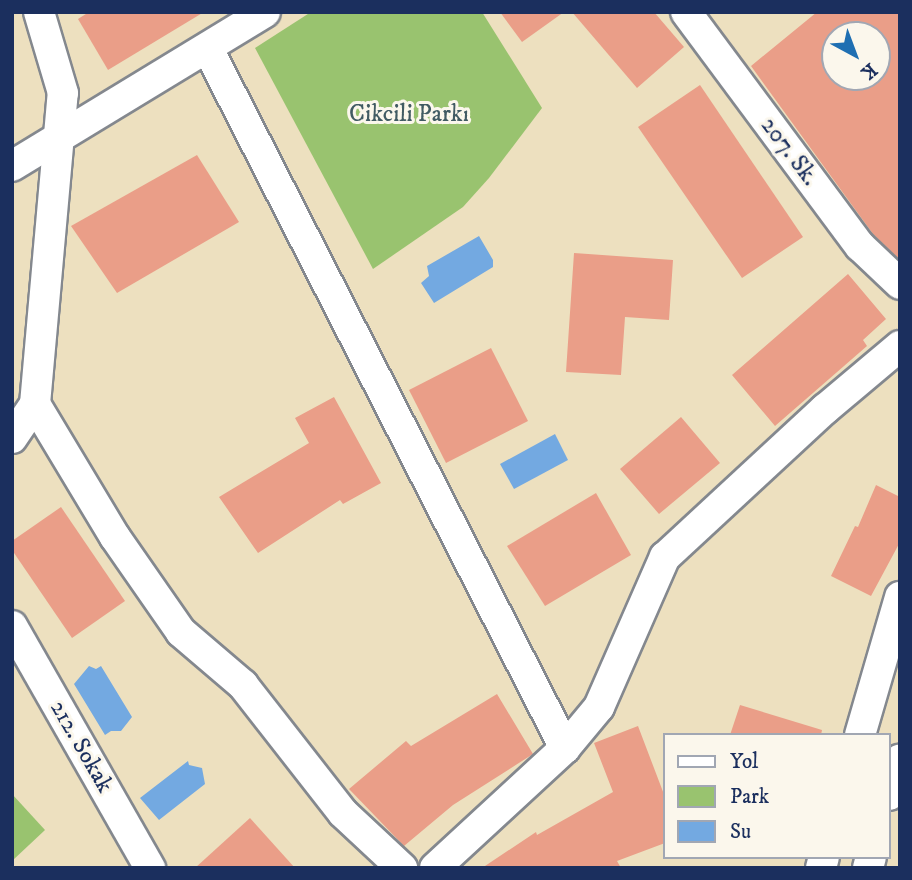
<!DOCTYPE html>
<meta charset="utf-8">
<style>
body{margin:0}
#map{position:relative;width:912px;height:880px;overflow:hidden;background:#ede0bf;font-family:"IM FELL DW Pica",serif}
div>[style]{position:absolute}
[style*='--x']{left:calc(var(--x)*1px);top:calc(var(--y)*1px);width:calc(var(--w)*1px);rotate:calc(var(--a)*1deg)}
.green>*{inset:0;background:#99c36f}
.water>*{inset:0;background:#73a9e1}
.building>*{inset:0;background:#ea9e88}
.roads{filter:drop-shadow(2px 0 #84888e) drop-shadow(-2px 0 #84888e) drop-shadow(0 2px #84888e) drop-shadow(0 -2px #84888e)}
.street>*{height:30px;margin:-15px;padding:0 15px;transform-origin:15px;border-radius:15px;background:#fff}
span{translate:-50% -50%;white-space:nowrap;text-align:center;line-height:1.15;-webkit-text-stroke:6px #fbf7ec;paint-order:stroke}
.park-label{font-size:24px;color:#415b63}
.street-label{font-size:24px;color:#1b2f5e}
.frame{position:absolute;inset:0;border:14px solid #1b2f5e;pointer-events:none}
.legend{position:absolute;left:663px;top:733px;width:228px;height:126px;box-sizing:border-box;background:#fbf7ec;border:2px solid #a1a7b3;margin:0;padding:9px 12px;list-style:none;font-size:21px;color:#1b2f5e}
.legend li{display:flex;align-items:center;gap:14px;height:35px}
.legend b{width:35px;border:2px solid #a1a7b3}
.north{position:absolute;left:821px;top:21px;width:70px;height:70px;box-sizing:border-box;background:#fbf7ec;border:2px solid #a1a7b3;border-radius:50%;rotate:139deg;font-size:19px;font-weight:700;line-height:28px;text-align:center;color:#1b2f5e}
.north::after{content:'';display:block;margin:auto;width:24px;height:32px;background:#1f6fb2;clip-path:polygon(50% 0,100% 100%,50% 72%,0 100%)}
</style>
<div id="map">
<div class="green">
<i style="clip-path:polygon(311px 12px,482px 12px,542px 108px,489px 178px,463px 207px,373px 269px,255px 48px)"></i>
<i style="clip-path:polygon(12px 794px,45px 830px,12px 861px)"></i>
</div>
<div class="water">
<i style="clip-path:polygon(479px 236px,493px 260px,493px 267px,434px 303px,421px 283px,429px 276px,427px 266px)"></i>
<i style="clip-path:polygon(555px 434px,568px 460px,514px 489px,500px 464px)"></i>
<i style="clip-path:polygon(89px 666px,96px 669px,101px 666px,132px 717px,121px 731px,111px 731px,105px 735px,74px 684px)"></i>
<i style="clip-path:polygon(188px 761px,189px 765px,202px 768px,205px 784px,159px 820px,140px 798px)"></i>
</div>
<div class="building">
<i style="clip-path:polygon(89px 12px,204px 12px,108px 70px,78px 19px)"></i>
<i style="clip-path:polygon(500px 12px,564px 12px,522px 42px)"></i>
<i style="clip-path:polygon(572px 12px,654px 12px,684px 47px,637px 88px)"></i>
<i style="clip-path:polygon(evenodd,817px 12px,900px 12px,900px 260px,873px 234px,751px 66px,817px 12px,835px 35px,877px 35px,877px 77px,835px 77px,835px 35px)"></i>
<i style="clip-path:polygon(700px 85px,803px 237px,742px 278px,638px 127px)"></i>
<i style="clip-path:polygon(197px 155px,239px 222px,117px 293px,71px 226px)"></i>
<i style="clip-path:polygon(574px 253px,673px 260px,669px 320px,625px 317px,621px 375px,566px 372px)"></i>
<i style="clip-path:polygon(848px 274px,886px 319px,863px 340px,867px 346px,775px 426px,732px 375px)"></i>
<i style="clip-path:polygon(491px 348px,528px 421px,446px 463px,409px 390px)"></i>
<i style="clip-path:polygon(334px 397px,381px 483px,343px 504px,340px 500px,258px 553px,219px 497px,309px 443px,295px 418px)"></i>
<i style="clip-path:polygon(681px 417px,720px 463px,659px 514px,620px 469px)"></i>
<i style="clip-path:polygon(876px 485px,900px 497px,900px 542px,871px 596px,831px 576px,855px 526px,858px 527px)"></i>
<i style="clip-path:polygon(596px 493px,631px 555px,545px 606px,507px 546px)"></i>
<i style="clip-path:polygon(61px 507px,125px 601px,72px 638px,12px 550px,12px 541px)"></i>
<i style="clip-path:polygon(497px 694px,533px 754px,453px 805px,404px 846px,349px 789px,406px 741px,411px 746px)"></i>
<i style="clip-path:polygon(740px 705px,822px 730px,821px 735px,730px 735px)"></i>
<i style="clip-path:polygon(638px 726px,665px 797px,665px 843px,617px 861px,621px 868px,482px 868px,536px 832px,537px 835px,613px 792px,594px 743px)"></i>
<i style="clip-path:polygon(250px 818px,295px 868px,195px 868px)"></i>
</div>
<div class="roads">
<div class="street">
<i style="--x:686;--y:12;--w:292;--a:53.4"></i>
<i style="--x:860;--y:246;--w:55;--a:43.5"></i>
<i style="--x:208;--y:49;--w:785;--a:62.95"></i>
<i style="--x:12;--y:166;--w:296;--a:-31.3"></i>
<i style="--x:35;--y:404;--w:155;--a:59"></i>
<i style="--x:115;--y:537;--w:116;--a:55.2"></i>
<i style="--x:181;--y:632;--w:82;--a:40.5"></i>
<i style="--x:243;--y:685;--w:162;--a:52"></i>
<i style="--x:343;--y:813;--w:81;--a:43"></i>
<i style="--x:12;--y:438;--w:41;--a:-55.9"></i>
<i style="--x:35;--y:404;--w:312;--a:-84.9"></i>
<i style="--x:63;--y:93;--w:84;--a:-106.5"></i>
<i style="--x:12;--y:626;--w:279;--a:60.3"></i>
<i style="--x:860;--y:735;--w:144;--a:-73.8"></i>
<i style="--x:889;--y:795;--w:37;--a:-73"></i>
<i style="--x:435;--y:868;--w:177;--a:-42.7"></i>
<i style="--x:565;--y:748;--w:53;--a:-50.3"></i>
<i style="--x:599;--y:707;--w:164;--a:-66.3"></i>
<i style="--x:665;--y:557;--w:218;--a:-42.8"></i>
<i style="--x:825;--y:409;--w:98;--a:-40"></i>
<i style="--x:821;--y:868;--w:11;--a:-75"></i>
<i style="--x:868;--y:868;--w:11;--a:-75"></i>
</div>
</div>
<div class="park-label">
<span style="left:409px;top:115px">Cikcili Parkı</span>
</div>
<div class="street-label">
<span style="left:789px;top:152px;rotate:53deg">207. Sk.</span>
<span style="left:81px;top:747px;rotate:60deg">212. Sokak</span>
</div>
<div class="frame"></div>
<ul class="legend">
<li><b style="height:9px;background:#fff"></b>Yol</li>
<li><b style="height:19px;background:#99c36f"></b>Park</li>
<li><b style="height:19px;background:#73a9e1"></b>Su</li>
</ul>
<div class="north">K</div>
</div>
